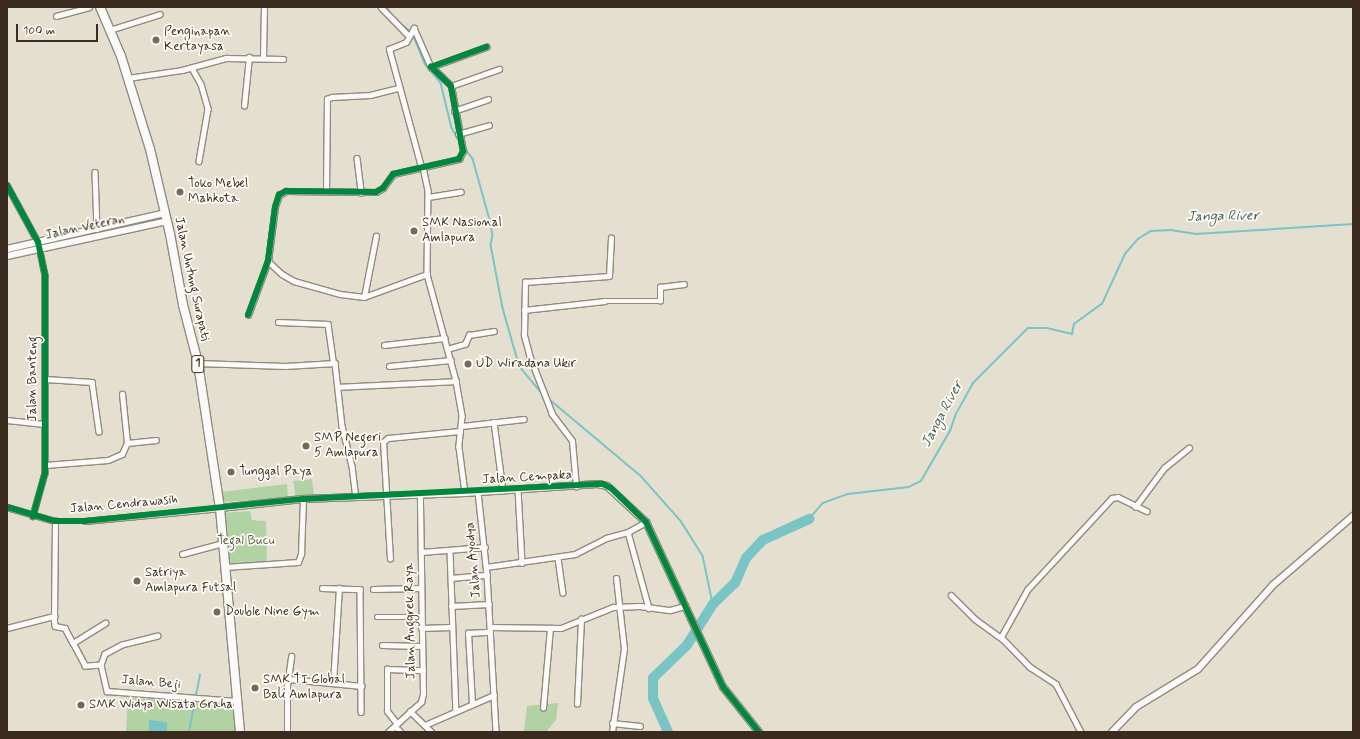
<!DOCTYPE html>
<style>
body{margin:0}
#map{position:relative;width:1360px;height:739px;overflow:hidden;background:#e4dfce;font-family:Mynerve,sans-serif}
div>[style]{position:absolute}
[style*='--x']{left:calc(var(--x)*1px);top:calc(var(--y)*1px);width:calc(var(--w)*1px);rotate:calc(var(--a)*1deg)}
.green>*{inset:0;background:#b1d2a2}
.water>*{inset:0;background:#79c5c6}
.stream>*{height:1.5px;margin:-0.75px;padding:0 0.75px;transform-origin:0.75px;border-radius:0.75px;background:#79c5c6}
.river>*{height:10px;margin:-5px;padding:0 5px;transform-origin:5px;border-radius:5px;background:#79c5c6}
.roads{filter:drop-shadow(1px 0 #908b80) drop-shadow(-1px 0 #908b80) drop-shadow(0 1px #908b80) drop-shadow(0 -1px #908b80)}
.street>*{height:4.5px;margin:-2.25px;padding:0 2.25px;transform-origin:2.25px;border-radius:2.25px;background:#fbfaf8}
.secondary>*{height:6px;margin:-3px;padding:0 3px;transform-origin:3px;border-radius:3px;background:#fbfaf8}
.highway>*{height:8px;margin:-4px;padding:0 4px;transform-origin:4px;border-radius:4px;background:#fbfaf8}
.cycleway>*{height:6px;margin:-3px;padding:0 3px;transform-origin:3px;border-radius:3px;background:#00873e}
.dots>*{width:11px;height:11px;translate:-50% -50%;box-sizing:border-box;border:2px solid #fdfcf7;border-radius:50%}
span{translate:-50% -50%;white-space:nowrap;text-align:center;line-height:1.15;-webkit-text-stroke:3.5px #fdfcf7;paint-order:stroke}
.shield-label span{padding:1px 3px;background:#fdfcf7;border:1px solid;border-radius:3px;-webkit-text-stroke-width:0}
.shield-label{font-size:12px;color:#3b2a1e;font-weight:700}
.poi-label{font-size:13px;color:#3b2a1e}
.left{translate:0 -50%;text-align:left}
.street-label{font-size:13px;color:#3b2a1e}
.park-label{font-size:13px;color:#52593b}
.water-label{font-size:14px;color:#415c57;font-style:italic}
.frame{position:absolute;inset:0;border:8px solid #3b2a1e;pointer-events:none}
.scale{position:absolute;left:16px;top:24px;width:82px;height:18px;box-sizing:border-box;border:2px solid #3b2a1e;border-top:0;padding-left:5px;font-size:12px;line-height:14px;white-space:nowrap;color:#3b2a1e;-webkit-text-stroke:3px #fdfcf7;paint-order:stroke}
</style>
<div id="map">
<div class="green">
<i style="clip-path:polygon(312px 479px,314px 496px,296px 498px,293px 481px)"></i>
<i style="clip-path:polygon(287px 484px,288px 498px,221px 502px,221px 492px)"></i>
<i style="clip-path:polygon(250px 511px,252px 520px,266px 521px,267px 564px,228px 563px,223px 513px)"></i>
<i style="clip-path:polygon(128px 698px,235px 703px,237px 732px,126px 732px)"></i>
<i style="clip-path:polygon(558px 703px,556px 720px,546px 732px,524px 732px,527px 706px)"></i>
</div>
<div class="water">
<i style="clip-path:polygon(149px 720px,167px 722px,167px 732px,149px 732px)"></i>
</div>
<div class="stream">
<i style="--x:387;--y:7;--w:13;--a:58"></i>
<i style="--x:394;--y:18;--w:21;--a:39"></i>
<i style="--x:413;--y:34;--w:32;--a:68"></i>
<i style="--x:425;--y:64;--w:25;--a:50"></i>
<i style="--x:441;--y:83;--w:46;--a:76.3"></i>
<i style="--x:452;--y:128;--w:16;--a:60"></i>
<i style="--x:464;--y:147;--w:15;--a:53"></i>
<i style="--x:473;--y:159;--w:63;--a:74.4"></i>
<i style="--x:490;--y:220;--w:15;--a:79"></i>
<i style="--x:493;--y:235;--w:10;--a:101"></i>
<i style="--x:491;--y:245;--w:64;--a:79.2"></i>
<i style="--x:503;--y:308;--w:41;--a:74.2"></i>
<i style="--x:514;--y:347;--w:21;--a:73"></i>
<i style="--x:520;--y:367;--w:33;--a:50"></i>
<i style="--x:548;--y:398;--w:121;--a:40"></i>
<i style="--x:641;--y:476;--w:60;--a:48.4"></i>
<i style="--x:681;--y:521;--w:41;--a:57.8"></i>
<i style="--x:703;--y:556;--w:49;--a:78.2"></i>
<i style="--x:809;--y:519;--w:21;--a:-49"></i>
<i style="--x:823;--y:503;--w:27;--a:-20"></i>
<i style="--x:848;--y:494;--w:61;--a:-6.5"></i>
<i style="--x:909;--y:487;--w:13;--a:-27"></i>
<i style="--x:921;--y:481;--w:58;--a:-59.9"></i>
<i style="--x:950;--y:431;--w:18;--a:-71"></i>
<i style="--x:956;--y:414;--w:35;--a:-61"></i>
<i style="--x:973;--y:383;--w:78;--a:-45"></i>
<i style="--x:1028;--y:328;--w:19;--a:0"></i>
<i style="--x:1047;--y:328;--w:26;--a:13"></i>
<i style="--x:1072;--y:334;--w:10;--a:-79"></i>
<i style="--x:1074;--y:324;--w:34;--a:-36"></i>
<i style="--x:1102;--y:304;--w:55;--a:-65.3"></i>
<i style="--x:1125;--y:254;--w:20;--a:-49"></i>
<i style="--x:1138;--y:239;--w:15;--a:-32"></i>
<i style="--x:1151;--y:231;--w:20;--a:-3"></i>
<i style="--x:1171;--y:230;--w:25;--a:9"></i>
<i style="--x:1196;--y:234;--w:157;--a:-3.6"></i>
<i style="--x:189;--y:732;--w:58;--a:-79.1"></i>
</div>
<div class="river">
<i style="--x:668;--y:732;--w:37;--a:-114"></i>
<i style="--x:653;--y:698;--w:20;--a:-90"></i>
<i style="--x:653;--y:678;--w:47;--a:-44.1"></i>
<i style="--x:687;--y:645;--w:49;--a:-57.6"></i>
<i style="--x:713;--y:604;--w:30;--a:-44"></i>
<i style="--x:735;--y:583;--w:27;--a:-66"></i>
<i style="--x:746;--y:558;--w:25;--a:-47"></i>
<i style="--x:763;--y:540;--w:51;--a:-24.5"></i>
</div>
<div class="roads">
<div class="street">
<i style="--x:381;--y:7;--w:40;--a:46"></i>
<i style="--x:56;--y:16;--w:34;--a:-15"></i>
<i style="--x:110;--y:30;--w:52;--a:-17.7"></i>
<i style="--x:263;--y:57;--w:50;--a:-88.9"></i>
<i style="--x:192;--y:68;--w:18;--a:61"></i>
<i style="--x:201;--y:84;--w:26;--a:74"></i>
<i style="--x:208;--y:109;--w:53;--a:99.8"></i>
<i style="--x:128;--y:78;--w:55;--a:-8.4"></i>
<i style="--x:182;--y:70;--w:46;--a:-15.3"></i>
<i style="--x:226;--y:58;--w:57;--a:1"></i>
<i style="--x:451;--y:86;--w:51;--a:-19.5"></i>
<i style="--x:244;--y:106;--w:49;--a:-84.2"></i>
<i style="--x:454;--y:111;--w:36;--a:-19"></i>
<i style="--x:458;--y:134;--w:32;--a:-16"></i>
<i style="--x:357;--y:158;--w:35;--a:83"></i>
<i style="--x:421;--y:167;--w:122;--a:-105.2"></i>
<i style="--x:389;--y:49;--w:18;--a:-22"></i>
<i style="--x:406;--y:42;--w:16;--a:-60"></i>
<i style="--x:414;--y:28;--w:43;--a:66.4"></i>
<i style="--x:423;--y:167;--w:24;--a:78"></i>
<i style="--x:428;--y:190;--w:84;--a:90.7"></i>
<i style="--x:427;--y:274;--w:111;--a:74.8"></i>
<i style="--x:456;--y:381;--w:36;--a:80"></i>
<i style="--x:462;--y:416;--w:31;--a:96"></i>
<i style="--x:459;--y:447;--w:46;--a:82.6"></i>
<i style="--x:95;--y:172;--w:57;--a:88"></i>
<i style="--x:7;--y:185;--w:65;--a:61.5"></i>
<i style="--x:38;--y:242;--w:35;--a:78"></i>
<i style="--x:45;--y:276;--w:197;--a:90"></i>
<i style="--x:45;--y:473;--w:45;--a:105.6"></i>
<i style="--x:326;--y:192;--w:93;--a:-89.4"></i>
<i style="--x:327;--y:99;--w:5;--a:-22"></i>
<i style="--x:332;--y:97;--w:38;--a:-3"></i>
<i style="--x:370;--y:95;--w:30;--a:-14"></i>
<i style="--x:428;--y:197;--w:33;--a:-9"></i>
<i style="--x:268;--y:261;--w:19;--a:43"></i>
<i style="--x:282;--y:274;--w:14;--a:30"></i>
<i style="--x:294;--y:281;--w:48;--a:15.8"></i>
<i style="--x:340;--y:294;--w:24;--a:7"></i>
<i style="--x:364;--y:297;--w:67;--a:-20.1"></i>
<i style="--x:364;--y:297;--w:62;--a:-78.9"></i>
<i style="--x:524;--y:310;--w:81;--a:-6.4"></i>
<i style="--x:604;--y:301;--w:56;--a:0"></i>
<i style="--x:660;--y:301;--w:14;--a:-90"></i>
<i style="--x:660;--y:287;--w:24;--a:-7"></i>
<i style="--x:248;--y:315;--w:58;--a:-69.7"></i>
<i style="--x:268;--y:261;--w:54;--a:-82.6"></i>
<i style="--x:275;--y:207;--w:13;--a:-72"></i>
<i style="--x:279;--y:195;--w:8;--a:-30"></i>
<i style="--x:286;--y:191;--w:90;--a:0.6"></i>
<i style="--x:376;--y:192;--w:8;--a:-30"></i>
<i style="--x:383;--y:188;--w:17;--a:-54"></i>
<i style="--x:393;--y:174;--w:68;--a:-12.8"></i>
<i style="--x:459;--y:159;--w:9;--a:-63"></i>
<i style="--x:463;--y:151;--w:66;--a:-100.5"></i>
<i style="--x:451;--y:86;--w:28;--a:-136"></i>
<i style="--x:431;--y:67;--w:59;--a:-20"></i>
<i style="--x:278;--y:322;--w:50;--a:2.3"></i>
<i style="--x:328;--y:324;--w:37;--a:82"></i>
<i style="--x:384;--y:345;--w:61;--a:-6.5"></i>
<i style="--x:447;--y:349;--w:19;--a:-16"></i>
<i style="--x:465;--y:344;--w:10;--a:-66"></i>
<i style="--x:469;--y:335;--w:25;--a:-9"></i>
<i style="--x:198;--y:363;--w:87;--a:2"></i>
<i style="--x:285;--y:366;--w:50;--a:-3.4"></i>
<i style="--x:335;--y:363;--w:63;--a:83.7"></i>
<i style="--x:342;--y:426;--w:41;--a:76"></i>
<i style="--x:352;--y:466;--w:31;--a:83"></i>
<i style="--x:389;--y:366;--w:62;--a:-5.5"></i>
<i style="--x:45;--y:379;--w:47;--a:3.7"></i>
<i style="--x:92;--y:382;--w:50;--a:82"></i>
<i style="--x:338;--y:387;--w:118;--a:-2.9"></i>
<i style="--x:7;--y:420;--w:37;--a:6"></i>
<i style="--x:494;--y:422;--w:69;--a:82.5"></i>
<i style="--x:462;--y:426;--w:62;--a:-6.4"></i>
<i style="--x:127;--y:443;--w:29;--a:-6"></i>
<i style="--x:45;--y:465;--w:63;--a:-4.5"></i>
<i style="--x:108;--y:460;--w:15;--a:-23"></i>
<i style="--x:122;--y:454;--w:12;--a:-66"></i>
<i style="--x:127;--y:443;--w:49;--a:-95.8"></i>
<i style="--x:576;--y:487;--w:46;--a:-95"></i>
<i style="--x:572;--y:441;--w:34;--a:-127"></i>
<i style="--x:552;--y:414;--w:60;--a:-111.4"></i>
<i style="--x:530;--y:358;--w:24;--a:-105"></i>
<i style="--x:524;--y:335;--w:53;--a:-88.9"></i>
<i style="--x:525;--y:282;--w:84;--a:-4.1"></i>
<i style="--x:609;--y:276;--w:38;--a:-87"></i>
<i style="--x:518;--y:489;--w:74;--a:86.9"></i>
<i style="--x:478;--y:492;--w:83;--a:83.8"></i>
<i style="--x:487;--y:575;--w:157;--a:86.7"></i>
<i style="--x:7;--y:507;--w:50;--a:16.3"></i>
<i style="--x:55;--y:521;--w:30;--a:0"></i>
<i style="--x:85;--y:521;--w:136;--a:-5.5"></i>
<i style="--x:1135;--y:507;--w:49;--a:-53.4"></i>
<i style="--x:1164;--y:468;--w:32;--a:-39"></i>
<i style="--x:628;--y:532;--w:79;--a:74.6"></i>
<i style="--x:450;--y:551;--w:160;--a:87.9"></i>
<i style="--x:421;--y:552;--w:64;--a:-4.5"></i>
<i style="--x:182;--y:554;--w:42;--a:-15"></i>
<i style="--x:558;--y:558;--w:35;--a:82"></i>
<i style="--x:390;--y:559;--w:117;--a:-93.4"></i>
<i style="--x:383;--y:442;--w:6;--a:-39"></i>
<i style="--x:388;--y:438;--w:72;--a:-5.6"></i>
<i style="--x:225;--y:567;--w:73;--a:-3.9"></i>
<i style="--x:298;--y:562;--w:9;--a:-69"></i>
<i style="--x:301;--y:554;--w:55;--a:-87.9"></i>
<i style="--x:486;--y:567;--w:90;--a:-8.3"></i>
<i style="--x:575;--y:554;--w:35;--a:-27"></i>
<i style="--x:606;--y:538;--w:23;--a:-15"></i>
<i style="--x:628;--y:532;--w:21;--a:-29"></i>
<i style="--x:451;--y:578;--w:36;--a:-5"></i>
<i style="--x:322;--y:588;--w:38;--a:2"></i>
<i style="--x:360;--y:589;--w:123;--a:89.5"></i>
<i style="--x:373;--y:589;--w:48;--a:-1.2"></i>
<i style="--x:951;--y:595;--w:34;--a:45"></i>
<i style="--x:975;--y:619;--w:34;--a:36"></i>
<i style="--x:1003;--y:639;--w:39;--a:46"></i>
<i style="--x:1030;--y:667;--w:31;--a:33"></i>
<i style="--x:1056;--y:684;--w:54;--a:62.5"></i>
<i style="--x:451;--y:606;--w:38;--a:-3"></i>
<i style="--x:54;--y:616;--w:10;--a:84"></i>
<i style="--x:55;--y:626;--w:10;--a:11"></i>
<i style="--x:65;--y:628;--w:17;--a:62"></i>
<i style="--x:377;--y:617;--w:44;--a:0"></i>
<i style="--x:490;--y:627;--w:71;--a:0.8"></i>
<i style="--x:561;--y:628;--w:56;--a:-22"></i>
<i style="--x:613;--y:607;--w:27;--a:-2"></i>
<i style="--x:640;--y:606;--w:30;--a:8"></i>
<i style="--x:670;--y:610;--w:16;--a:-15"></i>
<i style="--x:7;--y:628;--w:49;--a:-14.3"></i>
<i style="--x:54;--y:616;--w:95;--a:-89.4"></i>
<i style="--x:421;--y:628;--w:30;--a:-2"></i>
<i style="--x:158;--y:636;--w:37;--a:166"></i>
<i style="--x:122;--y:645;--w:19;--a:152"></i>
<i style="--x:105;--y:654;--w:12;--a:110"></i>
<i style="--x:101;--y:665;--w:27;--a:77"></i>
<i style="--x:107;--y:691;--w:130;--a:4.4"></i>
<i style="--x:1001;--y:637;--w:54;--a:-61"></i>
<i style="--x:1027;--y:590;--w:125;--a:-47.3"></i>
<i style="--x:1112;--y:498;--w:6;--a:-9"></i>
<i style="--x:1118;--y:497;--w:32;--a:26"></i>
<i style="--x:382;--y:645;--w:40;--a:1.4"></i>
<i style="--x:101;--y:665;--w:16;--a:176"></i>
<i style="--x:85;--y:666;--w:26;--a:-118"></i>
<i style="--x:73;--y:643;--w:38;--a:-32"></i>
<i style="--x:289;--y:679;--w:73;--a:5.5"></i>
<i style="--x:333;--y:683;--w:95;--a:-86.4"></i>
<i style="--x:472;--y:704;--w:71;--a:-93.2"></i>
<i style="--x:468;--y:633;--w:22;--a:-3"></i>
<i style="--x:577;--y:704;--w:85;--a:-87.3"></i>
<i style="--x:543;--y:708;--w:80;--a:-85"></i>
<i style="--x:410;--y:711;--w:30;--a:44"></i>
<i style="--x:612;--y:723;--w:28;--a:6"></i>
<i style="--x:397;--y:724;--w:16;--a:-128"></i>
<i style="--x:387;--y:711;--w:42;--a:-90"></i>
<i style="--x:387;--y:669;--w:36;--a:2"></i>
<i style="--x:425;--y:725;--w:75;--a:-23.5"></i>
<i style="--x:395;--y:726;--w:8;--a:45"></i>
<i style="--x:287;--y:732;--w:46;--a:-90"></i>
<i style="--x:287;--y:686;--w:30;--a:-82"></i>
<i style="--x:388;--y:732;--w:45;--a:-42.3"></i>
<i style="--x:421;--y:702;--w:8;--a:-76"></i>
<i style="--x:423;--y:694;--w:200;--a:-90.9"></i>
<i style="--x:612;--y:732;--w:84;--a:-81.8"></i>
<i style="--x:624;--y:649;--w:71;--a:-96.4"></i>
</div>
<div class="secondary">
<i style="--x:7;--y:249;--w:162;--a:-12.8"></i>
<i style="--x:7;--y:256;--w:164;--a:-12.3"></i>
<i style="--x:220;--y:508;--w:83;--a:-6.2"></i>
<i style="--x:303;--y:499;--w:162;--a:-2.1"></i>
<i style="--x:465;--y:493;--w:133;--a:-3.9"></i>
<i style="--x:598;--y:484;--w:9;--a:13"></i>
<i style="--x:607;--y:486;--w:53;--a:42.7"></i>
<i style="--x:646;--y:522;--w:182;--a:65"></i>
<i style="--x:723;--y:687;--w:58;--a:51.3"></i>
<i style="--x:1112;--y:732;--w:35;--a:-46"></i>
<i style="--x:1136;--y:707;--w:73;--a:-31.5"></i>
<i style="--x:1198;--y:669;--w:113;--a:-48.2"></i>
<i style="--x:1273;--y:585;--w:106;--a:-40.8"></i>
</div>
<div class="highway">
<i style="--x:100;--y:7;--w:53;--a:66.8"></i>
<i style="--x:121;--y:56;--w:97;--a:72.7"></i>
<i style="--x:150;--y:149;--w:87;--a:76.8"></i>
<i style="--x:170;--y:234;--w:72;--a:79.6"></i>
<i style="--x:183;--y:305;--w:60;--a:75.5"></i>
<i style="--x:198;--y:363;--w:147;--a:81.4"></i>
<i style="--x:220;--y:508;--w:225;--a:84.9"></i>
</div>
</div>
<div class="cycleway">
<i style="--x:7;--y:185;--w:65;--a:61.5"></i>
<i style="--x:38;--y:242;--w:35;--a:78"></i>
<i style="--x:45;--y:276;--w:197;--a:90"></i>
<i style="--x:45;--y:473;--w:45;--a:105.6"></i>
<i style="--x:248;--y:315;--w:58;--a:-69.7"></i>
<i style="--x:268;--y:261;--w:54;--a:-82.6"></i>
<i style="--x:275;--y:207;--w:13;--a:-72"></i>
<i style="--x:279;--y:195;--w:8;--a:-30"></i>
<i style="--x:286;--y:191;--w:90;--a:0.6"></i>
<i style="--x:376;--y:192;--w:8;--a:-30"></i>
<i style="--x:383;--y:188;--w:17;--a:-54"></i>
<i style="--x:393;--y:174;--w:68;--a:-12.8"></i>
<i style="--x:459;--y:159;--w:9;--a:-63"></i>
<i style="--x:463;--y:151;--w:66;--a:-100.5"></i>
<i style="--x:451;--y:86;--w:28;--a:-136"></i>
<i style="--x:431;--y:67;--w:59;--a:-20"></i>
<i style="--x:7;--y:507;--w:50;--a:16.3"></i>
<i style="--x:55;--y:521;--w:30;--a:0"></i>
<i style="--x:85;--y:521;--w:219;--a:-5.8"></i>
<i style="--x:303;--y:499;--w:300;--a:-2.9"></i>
<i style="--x:603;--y:484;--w:9;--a:27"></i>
<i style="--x:611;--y:488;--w:49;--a:44.2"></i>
<i style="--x:646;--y:522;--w:182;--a:65"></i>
<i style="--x:723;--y:687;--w:58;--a:51.3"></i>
</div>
<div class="dots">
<i style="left:156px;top:40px;background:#76695c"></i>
<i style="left:180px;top:192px;background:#76695c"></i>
<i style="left:414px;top:231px;background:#76695c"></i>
<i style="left:468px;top:364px;background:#76695c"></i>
<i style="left:306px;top:446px;background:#76695c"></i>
<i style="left:231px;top:472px;background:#76695c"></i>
<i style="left:137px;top:581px;background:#76695c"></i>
<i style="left:217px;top:612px;background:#76695c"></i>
<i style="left:255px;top:688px;background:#76695c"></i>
<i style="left:81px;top:705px;background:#76695c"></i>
</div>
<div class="shield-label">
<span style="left:198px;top:364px">1</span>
</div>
<div class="poi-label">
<span class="left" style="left:164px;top:40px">Penginapan<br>Kertayasa</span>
<span class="left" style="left:188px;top:192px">Toko Mebel<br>Mahkota</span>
<span class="left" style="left:422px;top:231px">SMK Nasional<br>Amlapura</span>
<span class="left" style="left:476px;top:364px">UD Wiradana Ukir</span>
<span class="left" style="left:314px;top:446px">SMP Negeri<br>5 Amlapura</span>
<span class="left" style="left:239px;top:472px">Tunggal Paya</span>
<span class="left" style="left:145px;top:581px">Satriya<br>Amlapura Futsal</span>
<span class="left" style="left:225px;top:612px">Double Nine Gym</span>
<span class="left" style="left:263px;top:688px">SMK TI Global<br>Bali Amlapura</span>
<span class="left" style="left:89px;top:705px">SMK Widya Wisata Graha</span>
</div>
<div class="street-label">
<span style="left:85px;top:228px;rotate:-12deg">Jalan Veteran</span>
<span style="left:191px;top:279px;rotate:78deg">Jalan Untung Surapati</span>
<span style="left:33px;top:379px;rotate:-90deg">Jalan Banteng</span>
<span style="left:527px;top:478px;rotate:-3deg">Jalan Cempaka</span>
<span style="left:124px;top:505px;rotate:-5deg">Jalan Cendrawasih</span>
<span style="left:474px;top:560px;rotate:-95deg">Jalan Ayodya</span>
<span style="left:411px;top:621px;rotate:-91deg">Jalan Anggrek Raya</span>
<span style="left:151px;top:683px;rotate:5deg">Jalan Beji</span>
</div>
<div class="park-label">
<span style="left:246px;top:541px">Tegal Bucu</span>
</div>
<div class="water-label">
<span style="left:1223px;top:216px;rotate:-1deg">Janga River</span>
<span style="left:942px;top:414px;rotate:-62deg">Janga River</span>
</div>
<div class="frame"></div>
<div class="scale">100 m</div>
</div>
